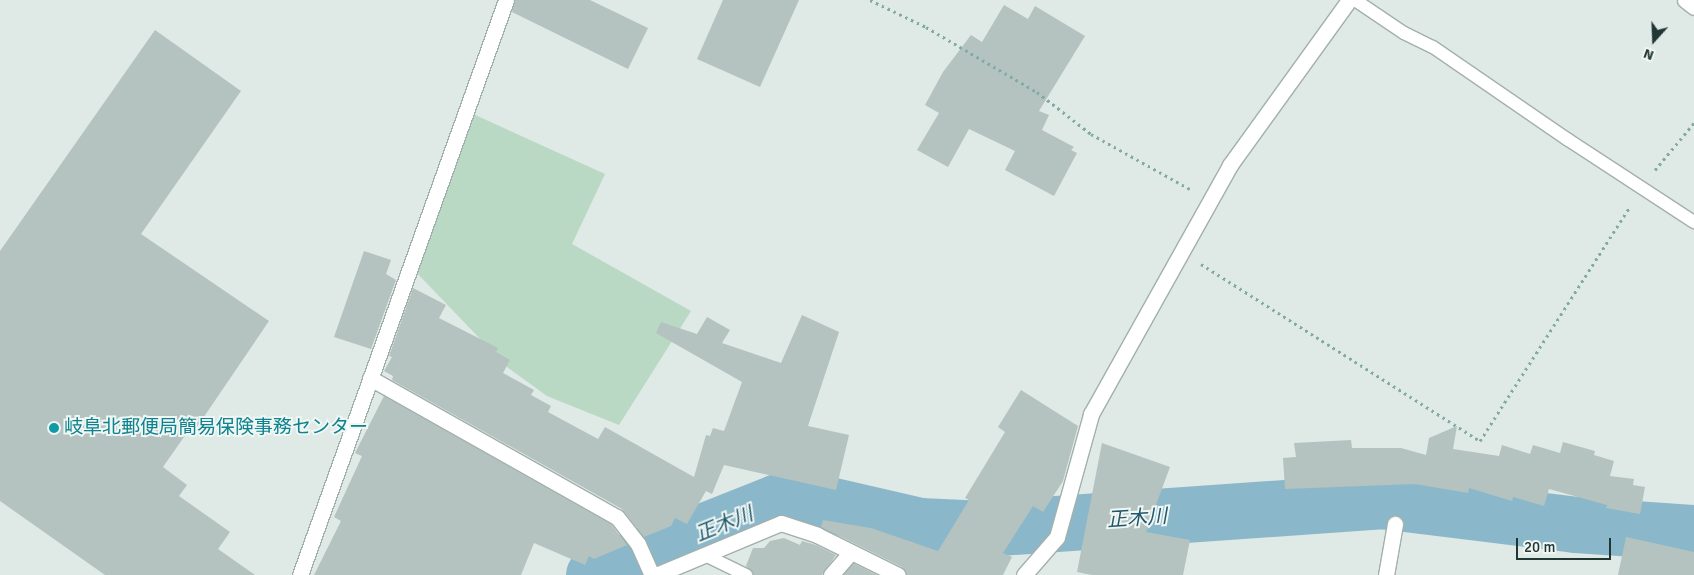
<!DOCTYPE html>
<meta charset="utf-8">
<style>
body{margin:0}
#map{position:relative;width:1694px;height:575px;overflow:hidden;background:#dfe9e5;font-family:Signika,"Noto Sans JP",sans-serif}
div>[style]{position:absolute}
[style*='--x']{left:calc(var(--x)*1px);top:calc(var(--y)*1px);width:calc(var(--w)*1px);rotate:calc(var(--a)*1deg)}
.green>*{inset:0;background:#b9d9c5}
.river>*{height:56px;margin:-28px;padding:0 28px;transform-origin:28px;border-radius:28px;background:#8ab8ca}
.building>*{inset:0;background:#b4c3bf}
.path>*{height:3px;margin-top:-1.5px;transform-origin:0;background:repeating-linear-gradient(90deg,#81aaa2 0 2.5px,transparent 0 6.5px)}
.roads{filter:drop-shadow(1px 0 #a2b0ac) drop-shadow(-1px 0 #a2b0ac) drop-shadow(0 1px #a2b0ac) drop-shadow(0 -1px #a2b0ac)}
.service>*{height:12px;margin:-6px;padding:0 6px;transform-origin:6px;border-radius:6px;background:#fff}
.minor>*{height:15px;margin:-7.5px;padding:0 7.5px;transform-origin:7.5px;border-radius:7.5px;background:#fff}
.dots>*{width:14px;height:14px;translate:-50% -50%;box-sizing:border-box;border:2px solid #eff6f3;border-radius:50%}
span{translate:-50% -50%;white-space:nowrap;text-align:center;line-height:1.15;-webkit-text-stroke:4px #eff6f3;paint-order:stroke}
.culture-label{font-size:19px;color:#0d838f}
.left{translate:0 -50%;text-align:left}
.water-label{font-size:20px;color:#21576d;font-style:italic}
.north{position:absolute;left:1629px;top:15px;width:50px;height:50px;-webkit-text-stroke:4px #eff6f3;paint-order:stroke;rotate:200deg;font-size:14px;font-weight:700;line-height:20px;text-align:center;color:#213734}
.north::after{content:'';display:block;margin:auto;width:18px;height:22px;background:#213734;clip-path:polygon(50% 0,100% 100%,50% 72%,0 100%)}
.scale{position:absolute;left:1516px;top:538px;width:95px;height:22px;box-sizing:border-box;border:2px solid #213734;border-top:0;padding-left:6px;font-size:15px;line-height:18px;white-space:nowrap;color:#213734;-webkit-text-stroke:4px #eff6f3;paint-order:stroke}
</style>
<div id="map">
<div class="green">
<i style="clip-path:polygon(473px 114px,605px 174px,572px 244px,691px 311px,619px 425px,547px 396px,507px 367px,415px 271px)"></i>
</div>
<div class="river">
<i style="--x:594;--y:575;--w:198;--a:-21.6"></i>
<i style="--x:778;--y:502;--w:47;--a:2.4"></i>
<i style="--x:825;--y:504;--w:98;--a:13"></i>
<i style="--x:920;--y:526;--w:65;--a:2.6"></i>
<i style="--x:985;--y:529;--w:397;--a:-4"></i>
<i style="--x:1381;--y:501;--w:196;--a:7"></i>
<i style="--x:1576;--y:525;--w:118;--a:3.9"></i>
</div>
<div class="building">
<i style="clip-path:polygon(515px 0,590px 0,648px 28px,628px 69px,512px 12px)"></i>
<i style="clip-path:polygon(723px 0,799px 0,760px 87px,697px 59px)"></i>
<i style="clip-path:polygon(1004px 5px,1028px 19px,1035px 6px,1085px 36px,1039px 111px,1049px 115px,1042px 130px,1074px 147px,1071px 150px,1077px 153px,1054px 196px,1005px 170px,1015px 151px,969px 129px,948px 167px,917px 150px,939px 113px,925px 105px,943px 72px,971px 35px,982px 42px)"></i>
<i style="clip-path:polygon(155px 30px,241px 91px,141px 234px,269px 321px,197px 427px,193px 424px,163px 467px,187px 485px,179px 496px,230px 532px,218px 549px,255px 575px,105px 575px,0 501px,0 251px)"></i>
<i style="clip-path:polygon(364px 251px,391px 260px,386px 274px,396px 280px,371px 349px,334px 337px)"></i>
<i style="clip-path:polygon(413px 288px,446px 305px,439px 318px,498px 348px,496px 352px,510px 360px,503px 373px,534px 390px,531px 395px,551px 406px,548px 412px,598px 439px,605px 427px,694px 477px,706px 435px,710px 436px,713px 428px,724px 431px,742px 382px,656px 333px,661px 322px,697px 334px,707px 317px,730px 330px,722px 343px,781px 363px,802px 315px,839px 332px,808px 426px,849px 435px,836px 490px,724px 465px,712px 494px,706px 491px,687px 524px,675px 518px,671px 526px,644px 537px,622px 509px,392px 380px,393px 376px,384px 371px,392px 357px,389px 356px)"></i>
<i style="clip-path:polygon(1021px 390px,1078px 426px,1063px 481px,1043px 512px,1033px 506px,1003px 553px,1012px 557px,1003px 575px,907px 575px,902px 567px,821px 527px,823px 520px,871px 528px,938px 551px,969px 500px,965px 498px,1005px 432px,998px 427px)"></i>
<i style="clip-path:polygon(384px 396px,611px 524px,627px 545px,594px 559px,589px 556px,585px 565px,534px 543px,521px 575px,314px 575px,341px 521px,334px 517px,362px 456px,355px 453px)"></i>
<i style="clip-path:polygon(1457px 426px,1453px 449px,1499px 456px,1502px 445px,1530px 454px,1533px 445px,1560px 453px,1563px 442px,1595px 451px,1594px 455px,1614px 461px,1610px 476px,1634px 479px,1633px 485px,1645px 487px,1640px 514px,1606px 508px,1607px 505px,1549px 489px,1544px 506px,1513px 497px,1512px 501px,1469px 488px,1468px 493px,1415px 484px,1285px 489px,1283px 458px,1296px 457px,1294px 443px,1351px 440px,1352px 448px,1401px 448px,1426px 455px,1429px 438px)"></i>
<i style="clip-path:polygon(1102px 443px,1170px 467px,1146px 532px,1190px 540px,1183px 575px,1092px 575px,1077px 572px)"></i>
<i style="clip-path:polygon(1626px 537px,1694px 552px,1694px 575px,1618px 575px)"></i>
<i style="clip-path:polygon(784px 538px,800px 545px,802px 541px,816px 545px,836px 555px,822px 575px,754px 575px,746px 566px,753px 548px,764px 548px,770px 541px)"></i>
<i style="clip-path:polygon(853px 563px,877px 575px,843px 575px)"></i>
</div>
<div class="path">
<i style="--x:870;--y:0;--w:62;--a:25.7"></i>
<i style="--x:926;--y:27;--w:129;--a:30.4"></i>
<i style="--x:1037;--y:92;--w:68;--a:37.9"></i>
<i style="--x:1091;--y:134;--w:113;--a:29.1"></i>
<i style="--x:1655;--y:170;--w:61;--a:-50.3"></i>
<i style="--x:1201;--y:264;--w:330;--a:32.4"></i>
<i style="--x:1480;--y:441;--w:279;--a:-57.4"></i>
</div>
<div class="roads">
<div class="service">
<i style="--x:1355;--y:0;--w:59;--a:34"></i>
<i style="--x:1404;--y:33;--w:32;--a:26"></i>
<i style="--x:1433;--y:47;--w:163;--a:34.5"></i>
<i style="--x:1567;--y:139;--w:152;--a:33.2"></i>
<i style="--x:705;--y:555;--w:46;--a:26"></i>
</div>
<div class="minor">
<i style="--x:1685;--y:0;--w:11;--a:38"></i>
<i style="--x:370;--y:378;--w:283;--a:29.4"></i>
<i style="--x:617;--y:517;--w:34;--a:52"></i>
<i style="--x:638;--y:544;--w:34;--a:66"></i>
<i style="--x:300;--y:575;--w:611;--a:-70.29"></i>
<i style="--x:656;--y:575;--w:135;--a:-22.6"></i>
<i style="--x:781;--y:523;--w:38;--a:18"></i>
<i style="--x:817;--y:535;--w:90;--a:26.3"></i>
<i style="--x:831;--y:575;--w:29;--a:-49"></i>
<i style="--x:1024;--y:575;--w:50;--a:-49"></i>
<i style="--x:1057;--y:537;--w:128;--a:-74.5"></i>
<i style="--x:1091;--y:414;--w:285;--a:-60.8"></i>
<i style="--x:1230;--y:165;--w:203;--a:-54.2"></i>
<i style="--x:1386;--y:575;--w:52;--a:-80"></i>
</div>
</div>
<div class="dots">
<i style="left:54px;top:428px;background:#0f9aa8"></i>
</div>
<div class="culture-label">
<span class="left" style="left:64px;top:428px">岐阜北郵便局簡易保険事務センター</span>
</div>
<div class="water-label">
<span style="left:1137px;top:518px;rotate:-4deg">正木川</span>
<span style="left:724px;top:524px;rotate:-22deg">正木川</span>
</div>
<div class="north">N</div>
<div class="scale">20 m</div>
</div>
